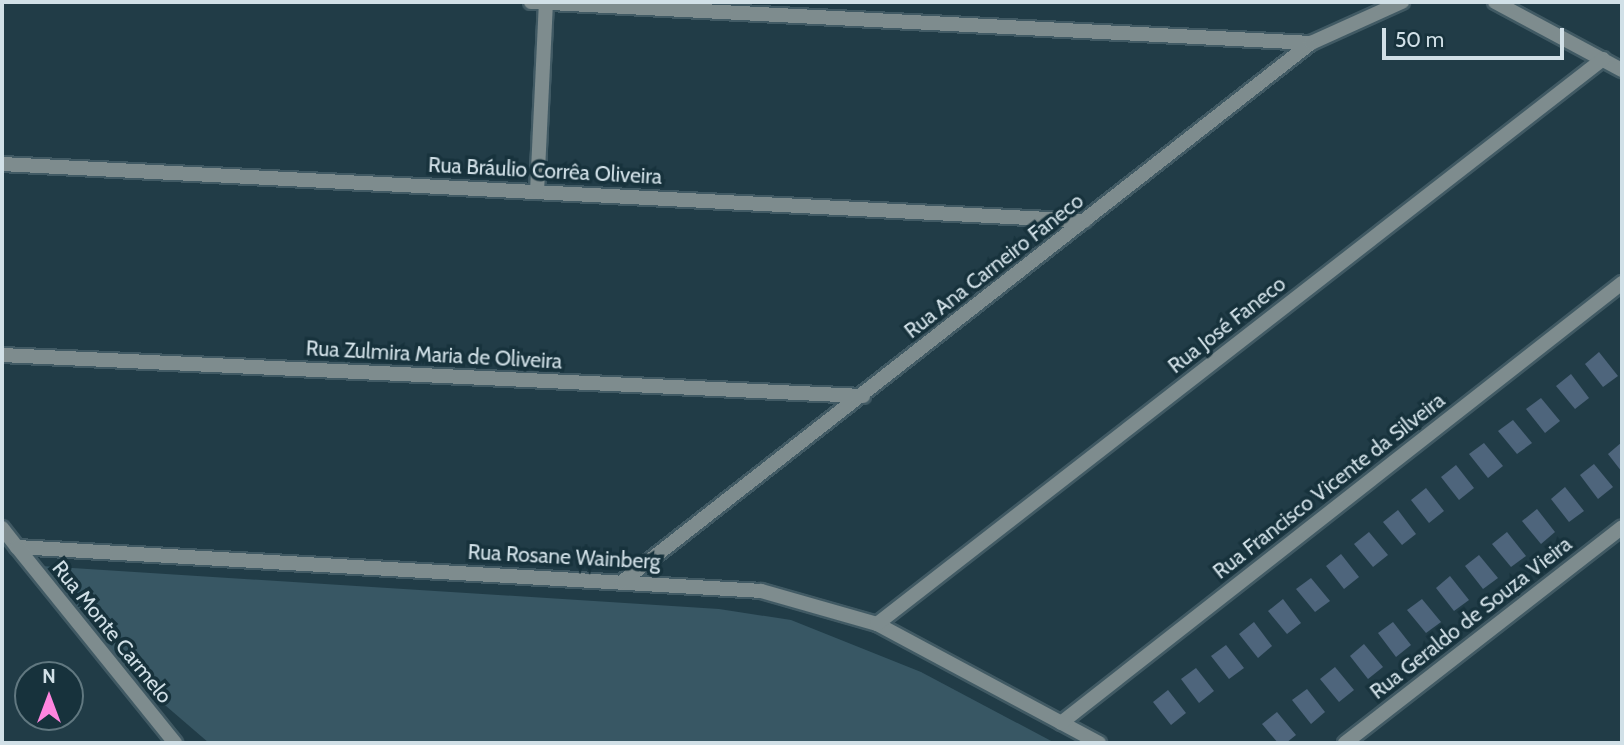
<!DOCTYPE html>
<meta charset="utf-8">
<style>
body{margin:0}
#map{position:relative;width:1624px;height:745px;overflow:hidden;background:#213c47;font-family:Cabin,sans-serif}
div>[style]{position:absolute}
[style*='--x']{left:calc(var(--x)*1px);top:calc(var(--y)*1px);width:calc(var(--w)*1px);rotate:calc(var(--a)*1deg)}
.green>*{inset:0;background:#385764}
.building>*{inset:0;background:#4e657c}
.roads{filter:drop-shadow(2px 0 #415a64) drop-shadow(-2px 0 #415a64) drop-shadow(0 2px #415a64) drop-shadow(0 -2px #415a64)}
.minor>*{height:14px;margin:-7px;padding:0 7px;transform-origin:7px;border-radius:7px;background:#7e8c8e}
span{translate:-50% -50%;white-space:nowrap;text-align:center;line-height:1.15;-webkit-text-stroke:7px #17323c;paint-order:stroke}
.street-label{font-size:21px;color:#d1e0e7}
.frame{position:absolute;inset:0;border:4px solid #d1e0e7;pointer-events:none}
.north{position:absolute;left:14px;top:661px;width:70px;height:70px;box-sizing:border-box;background:#17323c;border:2px solid #617880;border-radius:50%;rotate:0deg;font-size:19px;font-weight:700;line-height:28px;text-align:center;color:#d1e0e7}
.north::after{content:'';display:block;margin:auto;width:24px;height:32px;background:#ff85df;clip-path:polygon(50% 0,100% 100%,50% 72%,0 100%)}
.scale{position:absolute;left:1382px;top:28px;width:182px;height:32px;box-sizing:border-box;border:4px solid #d1e0e7;border-top:0;padding-left:9px;font-size:21px;line-height:24px;white-space:nowrap;color:#d1e0e7;-webkit-text-stroke:5px #17323c;paint-order:stroke}
</style>
<div id="map">
<div class="green">
<i style="clip-path:polygon(41px 566px,719px 609px,791px 620px,921px 672px,1055px 743px,209px 743px,108px 656px)"></i>
</div>
<div class="building">
<i style="clip-path:polygon(1599px 352px,1618px 376px,1603px 387px,1585px 364px)"></i>
<i style="clip-path:polygon(1571px 374px,1589px 398px,1575px 409px,1556px 386px)"></i>
<i style="clip-path:polygon(1541px 398px,1560px 421px,1545px 433px,1526px 409px)"></i>
<i style="clip-path:polygon(1513px 420px,1532px 443px,1517px 454px,1498px 431px)"></i>
<i style="clip-path:polygon(1622px 442px,1622px 472px,1608px 454px)"></i>
<i style="clip-path:polygon(1484px 443px,1503px 466px,1488px 478px,1469px 454px)"></i>
<i style="clip-path:polygon(1594px 464px,1613px 487px,1598px 499px,1580px 475px)"></i>
<i style="clip-path:polygon(1456px 465px,1474px 488px,1459px 500px,1441px 477px)"></i>
<i style="clip-path:polygon(1565px 487px,1584px 511px,1569px 522px,1551px 499px)"></i>
<i style="clip-path:polygon(1426px 488px,1444px 511px,1429px 523px,1411px 500px)"></i>
<i style="clip-path:polygon(1537px 509px,1555px 532px,1541px 544px,1522px 521px)"></i>
<i style="clip-path:polygon(1398px 510px,1416px 534px,1402px 545px,1383px 522px)"></i>
<i style="clip-path:polygon(1369px 532px,1388px 555px,1373px 567px,1354px 544px)"></i>
<i style="clip-path:polygon(1507px 532px,1526px 556px,1511px 567px,1492px 544px)"></i>
<i style="clip-path:polygon(1341px 554px,1359px 577px,1344px 589px,1326px 566px)"></i>
<i style="clip-path:polygon(1479px 555px,1498px 578px,1483px 589px,1465px 566px)"></i>
<i style="clip-path:polygon(1450px 576px,1469px 600px,1454px 611px,1436px 588px)"></i>
<i style="clip-path:polygon(1311px 578px,1330px 601px,1315px 612px,1296px 589px)"></i>
<i style="clip-path:polygon(1283px 599px,1301px 623px,1287px 634px,1268px 611px)"></i>
<i style="clip-path:polygon(1422px 599px,1441px 622px,1426px 633px,1407px 610px)"></i>
<i style="clip-path:polygon(1254px 622px,1272px 646px,1258px 658px,1239px 634px)"></i>
<i style="clip-path:polygon(1393px 622px,1411px 645px,1396px 657px,1378px 633px)"></i>
<i style="clip-path:polygon(1364px 644px,1383px 667px,1368px 679px,1350px 656px)"></i>
<i style="clip-path:polygon(1226px 645px,1244px 668px,1229px 679px,1211px 656px)"></i>
<i style="clip-path:polygon(1335px 667px,1354px 690px,1339px 702px,1320px 679px)"></i>
<i style="clip-path:polygon(1196px 668px,1214px 691px,1199px 703px,1181px 679px)"></i>
<i style="clip-path:polygon(1307px 689px,1325px 712px,1311px 724px,1292px 700px)"></i>
<i style="clip-path:polygon(1168px 690px,1186px 713px,1171px 725px,1153px 702px)"></i>
<i style="clip-path:polygon(1277px 712px,1296px 735px,1286px 743px,1278px 743px,1262px 724px)"></i>
</div>
<div class="roads">
<div class="minor">
<i style="--x:531;--y:2;--w:781;--a:3.01"></i>
<i style="--x:1495;--y:2;--w:144;--a:28.2"></i>
<i style="--x:2;--y:164;--w:1084;--a:3.01"></i>
<i style="--x:537;--y:192;--w:190;--a:-87.3"></i>
<i style="--x:2;--y:355;--w:862;--a:2.73"></i>
<i style="--x:2;--y:528;--w:24;--a:52"></i>
<i style="--x:17;--y:547;--w:745;--a:3.38"></i>
<i style="--x:761;--y:591;--w:121;--a:15.9"></i>
<i style="--x:877;--y:624;--w:252;--a:28.2"></i>
<i style="--x:17;--y:547;--w:252;--a:51.1"></i>
<i style="--x:622;--y:582;--w:875;--a:-38.04"></i>
<i style="--x:1311;--y:43;--w:100;--a:-24.3"></i>
<i style="--x:877;--y:624;--w:920;--a:-37.89"></i>
<i style="--x:1061;--y:723;--w:713;--a:-38.11"></i>
<i style="--x:1345;--y:743;--w:351;--a:-37.9"></i>
</div>
</div>
<div class="street-label">
<span style="left:545px;top:171px;rotate:3deg">Rua Bráulio Corrêa Oliveira</span>
<span style="left:994px;top:266px;rotate:-38deg">Rua Ana Carneiro Faneco</span>
<span style="left:1227px;top:325px;rotate:-38deg">Rua José Faneco</span>
<span style="left:434px;top:355px;rotate:3deg">Rua Zulmira Maria de Oliveira</span>
<span style="left:1329px;top:486px;rotate:-38deg">Rua Francisco Vicente da Silveira</span>
<span style="left:564px;top:557px;rotate:3deg">Rua Rosane Wainberg</span>
<span style="left:1471px;top:618px;rotate:-38deg">Rua Geraldo de Souza Vieira</span>
<span style="left:112px;top:632px;rotate:51deg">Rua Monte Carmelo</span>
</div>
<div class="frame"></div>
<div class="north">N</div>
<div class="scale">50 m</div>
</div>
